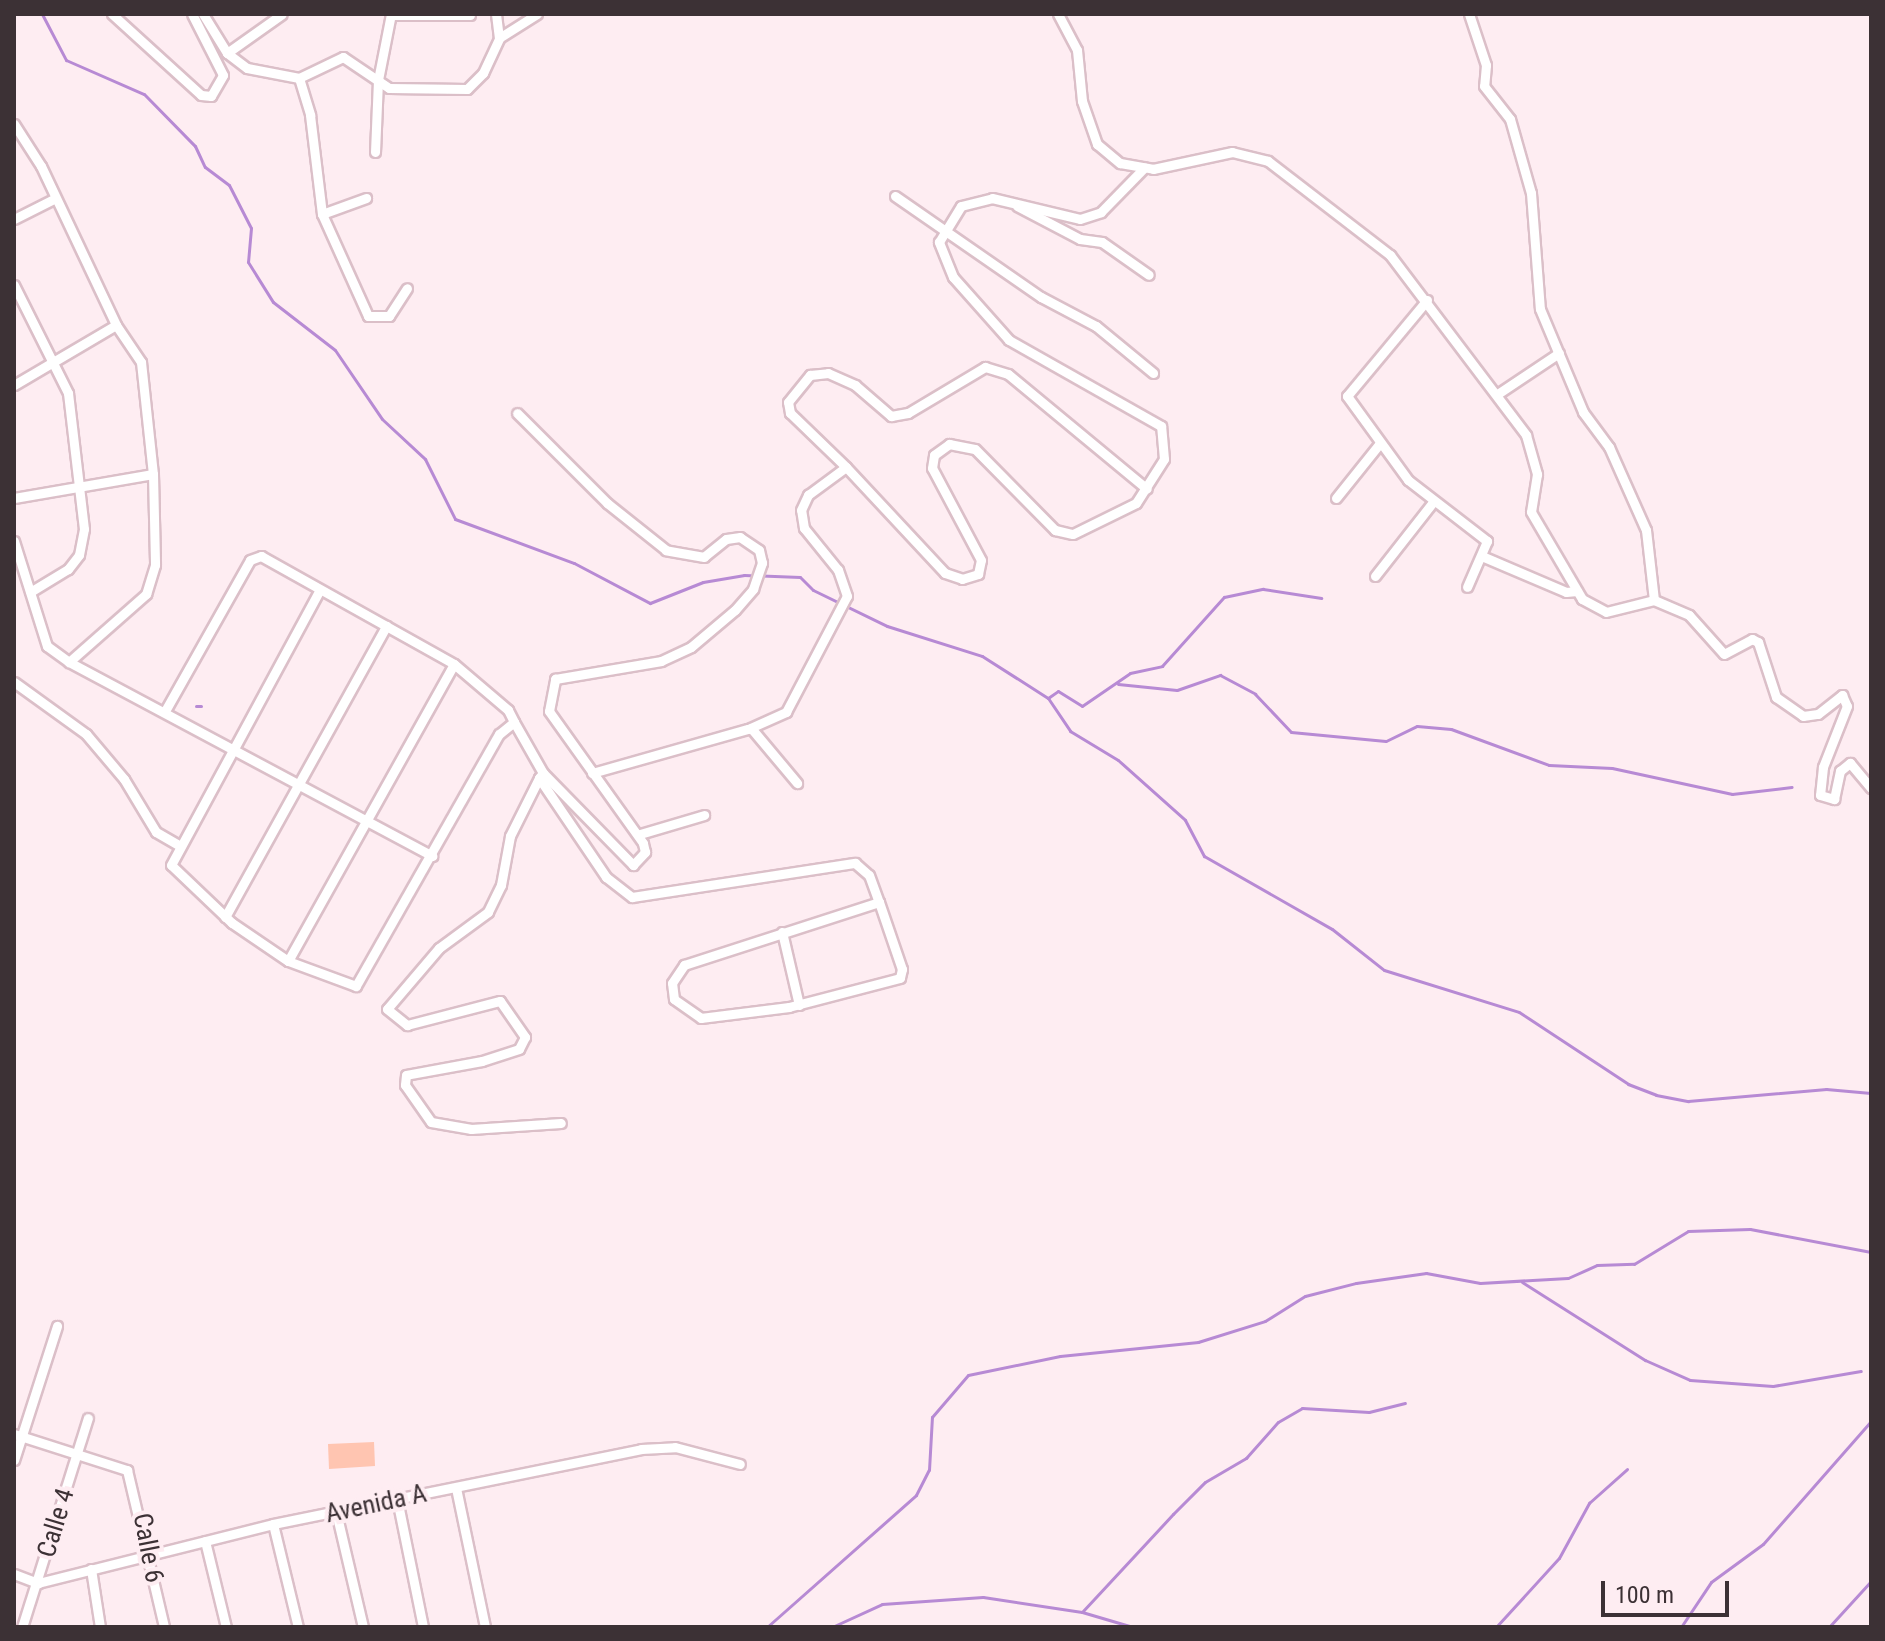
<!DOCTYPE html>
<style>
body{margin:0}
#map{position:relative;width:1885px;height:1641px;overflow:hidden;background:#feedf2;font-family:"Roboto Condensed",sans-serif}
div>[style]{position:absolute}
[style*='--x']{left:calc(var(--x)*1px);top:calc(var(--y)*1px);width:calc(var(--w)*1px);rotate:calc(var(--a)*1deg)}
.green>*{inset:0;background:#ffc5b1}
.stream>*{height:3px;margin:-1.5px;padding:0 1.5px;transform-origin:1.5px;border-radius:1.5px;background:#b78ad4}
.roads{filter:drop-shadow(2px 0 #dbbfc8) drop-shadow(-2px 0 #dbbfc8) drop-shadow(0 2px #dbbfc8) drop-shadow(0 -2px #dbbfc8)}
.street>*{height:9px;margin:-4.5px;padding:0 4.5px;transform-origin:4.5px;border-radius:4.5px;background:#fff}
span{translate:-50% -50%;white-space:nowrap;text-align:center;line-height:1.15;-webkit-text-stroke:8px #feedf2;paint-order:stroke}
.street-label{font-size:26px;color:#3c3135}
.frame{position:absolute;inset:0;border:16px solid #3c3135;pointer-events:none}
.scale{position:absolute;left:1601px;top:1581px;width:128px;height:36px;box-sizing:border-box;border:4px solid #3c3135;border-top:0;padding-left:10px;font-size:24px;line-height:28px;white-space:nowrap;color:#3c3135;-webkit-text-stroke:6px #feedf2;paint-order:stroke}
</style>
<div id="map">
<div class="green">
<i style="clip-path:polygon(374px 1442px,375px 1466px,329px 1469px,328px 1444px)"></i>
</div>
<div class="stream">
<i style="--x:42;--y:14;--w:52;--a:62.4"></i>
<i style="--x:66;--y:60;--w:85;--a:23.6"></i>
<i style="--x:144;--y:94;--w:73;--a:45.6"></i>
<i style="--x:195;--y:146;--w:23;--a:65"></i>
<i style="--x:205;--y:167;--w:30;--a:37"></i>
<i style="--x:229;--y:185;--w:48;--a:62.9"></i>
<i style="--x:251;--y:228;--w:34;--a:95"></i>
<i style="--x:248;--y:262;--w:47;--a:58"></i>
<i style="--x:273;--y:302;--w:78;--a:37.7"></i>
<i style="--x:335;--y:350;--w:83;--a:55.7"></i>
<i style="--x:382;--y:419;--w:59;--a:42.9"></i>
<i style="--x:425;--y:459;--w:67;--a:63.4"></i>
<i style="--x:455;--y:519;--w:127;--a:20.3"></i>
<i style="--x:574;--y:563;--w:86;--a:27.8"></i>
<i style="--x:650;--y:603;--w:57;--a:-21.6"></i>
<i style="--x:703;--y:582;--w:42;--a:-9.7"></i>
<i style="--x:744;--y:575;--w:56;--a:2"></i>
<i style="--x:800;--y:577;--w:18;--a:45"></i>
<i style="--x:813;--y:590;--w:82;--a:25.9"></i>
<i style="--x:887;--y:626;--w:100;--a:17.5"></i>
<i style="--x:982;--y:656;--w:78;--a:32.5"></i>
<i style="--x:1048;--y:698;--w:40;--a:56"></i>
<i style="--x:1070;--y:731;--w:56;--a:31.1"></i>
<i style="--x:1118;--y:760;--w:90;--a:41.8"></i>
<i style="--x:1185;--y:820;--w:41;--a:62.2"></i>
<i style="--x:1204;--y:856;--w:147;--a:29.7"></i>
<i style="--x:1332;--y:929;--w:66;--a:38.3"></i>
<i style="--x:1384;--y:970;--w:141;--a:17.3"></i>
<i style="--x:1519;--y:1012;--w:131;--a:33.4"></i>
<i style="--x:1628;--y:1084;--w:30;--a:21"></i>
<i style="--x:1656;--y:1095;--w:33;--a:11"></i>
<i style="--x:1688;--y:1101;--w:139;--a:-5"></i>
<i style="--x:1826;--y:1089;--w:45;--a:5.1"></i>
<i style="--x:1118;--y:684;--w:59;--a:5.8"></i>
<i style="--x:1177;--y:690;--w:46;--a:-19.2"></i>
<i style="--x:1220;--y:675;--w:40;--a:28"></i>
<i style="--x:1255;--y:694;--w:52;--a:46.5"></i>
<i style="--x:1291;--y:732;--w:95;--a:5.4"></i>
<i style="--x:1386;--y:741;--w:34;--a:-26"></i>
<i style="--x:1417;--y:726;--w:34;--a:5"></i>
<i style="--x:1451;--y:729;--w:104;--a:20.2"></i>
<i style="--x:1549;--y:765;--w:63;--a:2.7"></i>
<i style="--x:1612;--y:768;--w:123;--a:12.2"></i>
<i style="--x:1732;--y:794;--w:60;--a:-6.7"></i>
<i style="--x:1048;--y:698;--w:12;--a:-35"></i>
<i style="--x:1058;--y:691;--w:28;--a:32"></i>
<i style="--x:1082;--y:706;--w:58;--a:-34.5"></i>
<i style="--x:1130;--y:673;--w:33;--a:-12"></i>
<i style="--x:1162;--y:666;--w:93;--a:-48.1"></i>
<i style="--x:1224;--y:597;--w:40;--a:-12"></i>
<i style="--x:1263;--y:589;--w:59;--a:8.8"></i>
<i style="--x:196;--y:706;--w:5;--a:0"></i>
<i style="--x:1522;--y:1282;--w:146;--a:32.4"></i>
<i style="--x:1645;--y:1360;--w:49;--a:24"></i>
<i style="--x:1690;--y:1380;--w:83;--a:4.1"></i>
<i style="--x:1773;--y:1386;--w:89;--a:-9.7"></i>
<i style="--x:1082;--y:1612;--w:134;--a:-47.1"></i>
<i style="--x:1173;--y:1514;--w:45;--a:-45"></i>
<i style="--x:1205;--y:1482;--w:48;--a:-30.3"></i>
<i style="--x:1246;--y:1458;--w:48;--a:-48.4"></i>
<i style="--x:1278;--y:1422;--w:28;--a:-30"></i>
<i style="--x:1302;--y:1408;--w:67;--a:3.4"></i>
<i style="--x:1369;--y:1412;--w:37;--a:-14"></i>
<i style="--x:756;--y:1627;--w:6;--a:0"></i>
<i style="--x:767;--y:1627;--w:199;--a:-41.5"></i>
<i style="--x:916;--y:1495;--w:28;--a:-63"></i>
<i style="--x:929;--y:1470;--w:53;--a:-86.8"></i>
<i style="--x:932;--y:1417;--w:55;--a:-49.4"></i>
<i style="--x:968;--y:1375;--w:94;--a:-11.7"></i>
<i style="--x:1060;--y:1356;--w:139;--a:-5.8"></i>
<i style="--x:1198;--y:1342;--w:70;--a:-17.4"></i>
<i style="--x:1265;--y:1321;--w:47;--a:-32"></i>
<i style="--x:1305;--y:1296;--w:53;--a:-14.3"></i>
<i style="--x:1356;--y:1283;--w:71;--a:-8.1"></i>
<i style="--x:1426;--y:1273;--w:55;--a:10.5"></i>
<i style="--x:1480;--y:1283;--w:88;--a:-3.3"></i>
<i style="--x:1568;--y:1278;--w:32;--a:-24"></i>
<i style="--x:1597;--y:1265;--w:37;--a:-2"></i>
<i style="--x:1634;--y:1264;--w:63;--a:-31.4"></i>
<i style="--x:1688;--y:1231;--w:62;--a:-1.8"></i>
<i style="--x:1750;--y:1229;--w:123;--a:10.8"></i>
<i style="--x:832;--y:1627;--w:55;--a:-24.7"></i>
<i style="--x:882;--y:1604;--w:101;--a:-4"></i>
<i style="--x:983;--y:1597;--w:100;--a:8.6"></i>
<i style="--x:1082;--y:1612;--w:53;--a:16.4"></i>
<i style="--x:1496;--y:1627;--w:93;--a:-47.6"></i>
<i style="--x:1559;--y:1558;--w:63;--a:-61.4"></i>
<i style="--x:1589;--y:1503;--w:51;--a:-41.8"></i>
<i style="--x:1681;--y:1627;--w:54;--a:-56.3"></i>
<i style="--x:1711;--y:1582;--w:64;--a:-36.2"></i>
<i style="--x:1763;--y:1544;--w:164;--a:-48.7"></i>
<i style="--x:1829;--y:1627;--w:62;--a:-47.6"></i>
</div>
<div class="roads">
<div class="street">
<i style="--x:112;--y:14;--w:120;--a:42.3"></i>
<i style="--x:201;--y:95;--w:10;--a:6"></i>
<i style="--x:211;--y:96;--w:24;--a:-60"></i>
<i style="--x:223;--y:75;--w:68;--a:-116.9"></i>
<i style="--x:203;--y:14;--w:46;--a:58.4"></i>
<i style="--x:227;--y:53;--w:25;--a:37"></i>
<i style="--x:247;--y:68;--w:53;--a:10.9"></i>
<i style="--x:299;--y:78;--w:39;--a:73"></i>
<i style="--x:310;--y:115;--w:100;--a:83.1"></i>
<i style="--x:322;--y:214;--w:112;--a:65.7"></i>
<i style="--x:368;--y:316;--w:21;--a:0"></i>
<i style="--x:389;--y:316;--w:33;--a:-57"></i>
<i style="--x:496;--y:14;--w:24;--a:83"></i>
<i style="--x:1058;--y:14;--w:41;--a:62.2"></i>
<i style="--x:1077;--y:50;--w:51;--a:84.4"></i>
<i style="--x:1082;--y:101;--w:46;--a:70.8"></i>
<i style="--x:1097;--y:144;--w:30;--a:40"></i>
<i style="--x:1120;--y:163;--w:34;--a:10"></i>
<i style="--x:1153;--y:169;--w:81;--a:-12.1"></i>
<i style="--x:1232;--y:152;--w:37;--a:14"></i>
<i style="--x:1268;--y:161;--w:154;--a:37.6"></i>
<i style="--x:1390;--y:255;--w:226;--a:52.9"></i>
<i style="--x:1526;--y:435;--w:41;--a:74.2"></i>
<i style="--x:1537;--y:474;--w:38;--a:99"></i>
<i style="--x:1531;--y:512;--w:101;--a:59.6"></i>
<i style="--x:1582;--y:599;--w:27;--a:28"></i>
<i style="--x:1606;--y:612;--w:49;--a:-14"></i>
<i style="--x:1654;--y:600;--w:38;--a:23"></i>
<i style="--x:1689;--y:615;--w:52;--a:48.1"></i>
<i style="--x:1724;--y:654;--w:32;--a:-28"></i>
<i style="--x:1752;--y:639;--w:7;--a:27"></i>
<i style="--x:1758;--y:642;--w:58;--a:71.9"></i>
<i style="--x:1776;--y:697;--w:33;--a:35"></i>
<i style="--x:1803;--y:716;--w:15;--a:-8"></i>
<i style="--x:1818;--y:714;--w:31;--a:-38"></i>
<i style="--x:1842;--y:695;--w:12;--a:66"></i>
<i style="--x:1847;--y:706;--w:66;--a:111.5"></i>
<i style="--x:1823;--y:767;--w:28;--a:96"></i>
<i style="--x:1820;--y:795;--w:15;--a:16"></i>
<i style="--x:1834;--y:799;--w:29;--a:-78"></i>
<i style="--x:1840;--y:771;--w:13;--a:-39"></i>
<i style="--x:1850;--y:763;--w:33;--a:50"></i>
<i style="--x:1469;--y:14;--w:54;--a:71.6"></i>
<i style="--x:1486;--y:65;--w:21;--a:95"></i>
<i style="--x:1484;--y:86;--w:42;--a:51.8"></i>
<i style="--x:1510;--y:119;--w:77;--a:74.2"></i>
<i style="--x:1531;--y:193;--w:116;--a:85.6"></i>
<i style="--x:1540;--y:309;--w:112;--a:67.3"></i>
<i style="--x:1583;--y:412;--w:44;--a:53.4"></i>
<i style="--x:1609;--y:447;--w:91;--a:66"></i>
<i style="--x:1646;--y:530;--w:70;--a:83.5"></i>
<i style="--x:391;--y:15;--w:79;--a:0"></i>
<i style="--x:227;--y:53;--w:67;--a:-35.3"></i>
<i style="--x:299;--y:78;--w:49;--a:-25.5"></i>
<i style="--x:343;--y:57;--w:55;--a:34"></i>
<i style="--x:389;--y:88;--w:78;--a:0.7"></i>
<i style="--x:467;--y:89;--w:23;--a:-45"></i>
<i style="--x:483;--y:73;--w:38;--a:-65"></i>
<i style="--x:499;--y:38;--w:45;--a:-32.3"></i>
<i style="--x:14;--y:124;--w:50;--a:57.3"></i>
<i style="--x:41;--y:166;--w:176;--a:64.7"></i>
<i style="--x:116;--y:325;--w:45;--a:56"></i>
<i style="--x:141;--y:362;--w:113;--a:83.9"></i>
<i style="--x:153;--y:474;--w:91;--a:88.7"></i>
<i style="--x:155;--y:565;--w:30;--a:107"></i>
<i style="--x:146;--y:594;--w:103;--a:138.6"></i>
<i style="--x:375;--y:152;--w:72;--a:-87.6"></i>
<i style="--x:378;--y:80;--w:67;--a:-78.9"></i>
<i style="--x:895;--y:196;--w:178;--a:34.7"></i>
<i style="--x:1041;--y:297;--w:62;--a:27.8"></i>
<i style="--x:1096;--y:326;--w:74;--a:39.5"></i>
<i style="--x:1017;--y:206;--w:71;--a:27.6"></i>
<i style="--x:1080;--y:239;--w:22;--a:8"></i>
<i style="--x:1102;--y:242;--w:57;--a:35.1"></i>
<i style="--x:322;--y:214;--w:47;--a:-20"></i>
<i style="--x:14;--y:219;--w:45;--a:-26.6"></i>
<i style="--x:14;--y:285;--w:121;--a:63.4"></i>
<i style="--x:68;--y:393;--w:137;--a:83.3"></i>
<i style="--x:84;--y:529;--w:26;--a:101"></i>
<i style="--x:79;--y:555;--w:18;--a:128"></i>
<i style="--x:68;--y:569;--w:44;--a:148.8"></i>
<i style="--x:1427;--y:300;--w:125;--a:129.8"></i>
<i style="--x:1347;--y:396;--w:104;--a:54"></i>
<i style="--x:1408;--y:480;--w:100;--a:37.7"></i>
<i style="--x:1487;--y:541;--w:50;--a:113.5"></i>
<i style="--x:14;--y:385;--w:118;--a:-30.5"></i>
<i style="--x:1499;--y:393;--w:72;--a:-33.7"></i>
<i style="--x:846;--y:467;--w:78;--a:-136"></i>
<i style="--x:790;--y:413;--w:11;--a:-100"></i>
<i style="--x:788;--y:402;--w:35;--a:-51"></i>
<i style="--x:810;--y:375;--w:18;--a:-6"></i>
<i style="--x:828;--y:373;--w:30;--a:24"></i>
<i style="--x:855;--y:385;--w:48;--a:40.7"></i>
<i style="--x:891;--y:416;--w:17;--a:-10"></i>
<i style="--x:908;--y:413;--w:90;--a:-30.9"></i>
<i style="--x:985;--y:367;--w:24;--a:17"></i>
<i style="--x:1008;--y:374;--w:180;--a:39.6"></i>
<i style="--x:14;--y:498;--w:141;--a:-9.8"></i>
<i style="--x:1336;--y:498;--w:70;--a:-51.3"></i>
<i style="--x:14;--y:541;--w:110;--a:72.6"></i>
<i style="--x:47;--y:646;--w:27;--a:36"></i>
<i style="--x:69;--y:662;--w:412;--a:28.1"></i>
<i style="--x:1484;--y:557;--w:89;--a:23.1"></i>
<i style="--x:1566;--y:592;--w:11;--a:-5"></i>
<i style="--x:1375;--y:576;--w:94;--a:-51.9"></i>
<i style="--x:14;--y:682;--w:89;--a:35.8"></i>
<i style="--x:86;--y:734;--w:59;--a:49.8"></i>
<i style="--x:124;--y:779;--w:62;--a:58.9"></i>
<i style="--x:156;--y:832;--w:24;--a:30"></i>
<i style="--x:165;--y:711;--w:173;--a:-60.6"></i>
<i style="--x:250;--y:560;--w:12;--a:-20"></i>
<i style="--x:261;--y:556;--w:221;--a:29.2"></i>
<i style="--x:454;--y:664;--w:71;--a:40.4"></i>
<i style="--x:508;--y:710;--w:13;--a:63"></i>
<i style="--x:514;--y:722;--w:19;--a:141"></i>
<i style="--x:499;--y:734;--w:290;--a:119.6"></i>
<i style="--x:356;--y:986;--w:72;--a:-159.8"></i>
<i style="--x:288;--y:961;--w:340;--a:-60.8"></i>
<i style="--x:514;--y:722;--w:59;--a:60.4"></i>
<i style="--x:543;--y:773;--w:129;--a:45.6"></i>
<i style="--x:633;--y:865;--w:18;--a:-47"></i>
<i style="--x:645;--y:852;--w:9;--a:-103"></i>
<i style="--x:643;--y:843;--w:162;--a:-125.5"></i>
<i style="--x:549;--y:711;--w:33;--a:-79"></i>
<i style="--x:555;--y:679;--w:108;--a:-9.6"></i>
<i style="--x:661;--y:661;--w:33;--a:-25"></i>
<i style="--x:691;--y:647;--w:57;--a:-40.1"></i>
<i style="--x:735;--y:610;--w:28;--a:-49"></i>
<i style="--x:753;--y:589;--w:28;--a:-71"></i>
<i style="--x:762;--y:563;--w:13;--a:-103"></i>
<i style="--x:759;--y:550;--w:23;--a:-146"></i>
<i style="--x:740;--y:537;--w:14;--a:172"></i>
<i style="--x:726;--y:539;--w:28;--a:141"></i>
<i style="--x:704;--y:557;--w:39;--a:-170"></i>
<i style="--x:666;--y:550;--w:75;--a:-141.5"></i>
<i style="--x:607;--y:503;--w:127;--a:-135"></i>
<i style="--x:751;--y:728;--w:72;--a:50.1"></i>
<i style="--x:543;--y:773;--w:6;--a:129"></i>
<i style="--x:539;--y:778;--w:120;--a:55.9"></i>
<i style="--x:606;--y:877;--w:33;--a:38"></i>
<i style="--x:632;--y:897;--w:226;--a:-8.7"></i>
<i style="--x:855;--y:863;--w:18;--a:41"></i>
<i style="--x:869;--y:875;--w:29;--a:70"></i>
<i style="--x:879;--y:902;--w:71;--a:71.1"></i>
<i style="--x:902;--y:969;--w:9;--a:103"></i>
<i style="--x:900;--y:978;--w:115;--a:165.4"></i>
<i style="--x:789;--y:1007;--w:89;--a:172.9"></i>
<i style="--x:701;--y:1018;--w:33;--a:-145"></i>
<i style="--x:674;--y:999;--w:16;--a:-97"></i>
<i style="--x:672;--y:983;--w:22;--a:-56"></i>
<i style="--x:684;--y:965;--w:205;--a:-17.9"></i>
<i style="--x:592;--y:773;--w:162;--a:-15.8"></i>
<i style="--x:748;--y:729;--w:42;--a:-24.1"></i>
<i style="--x:786;--y:712;--w:131;--a:-62.3"></i>
<i style="--x:847;--y:596;--w:28;--a:-109"></i>
<i style="--x:838;--y:570;--w:54;--a:-129"></i>
<i style="--x:804;--y:528;--w:18;--a:-99"></i>
<i style="--x:801;--y:510;--w:17;--a:-65"></i>
<i style="--x:808;--y:495;--w:47;--a:-36.4"></i>
<i style="--x:846;--y:467;--w:145;--a:47"></i>
<i style="--x:945;--y:573;--w:18;--a:19"></i>
<i style="--x:962;--y:579;--w:17;--a:-17"></i>
<i style="--x:978;--y:574;--w:14;--a:-78"></i>
<i style="--x:981;--y:560;--w:104;--a:-118"></i>
<i style="--x:932;--y:468;--w:13;--a:-81"></i>
<i style="--x:934;--y:455;--w:19;--a:-36"></i>
<i style="--x:949;--y:444;--w:26;--a:11"></i>
<i style="--x:975;--y:449;--w:114;--a:45.4"></i>
<i style="--x:1055;--y:530;--w:18;--a:13"></i>
<i style="--x:1073;--y:534;--w:70;--a:-26.2"></i>
<i style="--x:1136;--y:503;--w:52;--a:-57.5"></i>
<i style="--x:1164;--y:459;--w:33;--a:-95"></i>
<i style="--x:1161;--y:426;--w:175;--a:-150.5"></i>
<i style="--x:1009;--y:340;--w:84;--a:-131.6"></i>
<i style="--x:953;--y:277;--w:38;--a:-112"></i>
<i style="--x:939;--y:242;--w:42;--a:-58.6"></i>
<i style="--x:961;--y:206;--w:32;--a:-14"></i>
<i style="--x:992;--y:198;--w:90;--a:13.4"></i>
<i style="--x:1080;--y:219;--w:22;--a:-18"></i>
<i style="--x:1101;--y:212;--w:62;--a:-45.7"></i>
<i style="--x:539;--y:778;--w:65;--a:116.6"></i>
<i style="--x:510;--y:836;--w:50;--a:100.4"></i>
<i style="--x:501;--y:885;--w:30;--a:116"></i>
<i style="--x:488;--y:912;--w:61;--a:143.7"></i>
<i style="--x:439;--y:948;--w:80;--a:130.4"></i>
<i style="--x:387;--y:1009;--w:26;--a:39"></i>
<i style="--x:407;--y:1025;--w:96;--a:-14.5"></i>
<i style="--x:500;--y:1001;--w:44;--a:55.2"></i>
<i style="--x:525;--y:1037;--w:13;--a:117"></i>
<i style="--x:519;--y:1049;--w:39;--a:162"></i>
<i style="--x:482;--y:1061;--w:77;--a:169.6"></i>
<i style="--x:406;--y:1075;--w:10;--a:96"></i>
<i style="--x:405;--y:1085;--w:45;--a:54.9"></i>
<i style="--x:431;--y:1122;--w:41;--a:9.9"></i>
<i style="--x:471;--y:1129;--w:90;--a:-3.8"></i>
<i style="--x:640;--y:834;--w:67;--a:-16.5"></i>
<i style="--x:225;--y:917;--w:333;--a:-61"></i>
<i style="--x:782;--y:932;--w:75;--a:76.9"></i>
<i style="--x:288;--y:961;--w:68;--a:-145.8"></i>
<i style="--x:232;--y:923;--w:84;--a:-136.4"></i>
<i style="--x:171;--y:865;--w:313;--a:-61.6"></i>
<i style="--x:14;--y:1434;--w:119;--a:17.7"></i>
<i style="--x:127;--y:1470;--w:161;--a:76.7"></i>
<i style="--x:14;--y:1460;--w:141;--a:-72.2"></i>
<i style="--x:456;--y:1488;--w:142;--a:78.2"></i>
<i style="--x:397;--y:1499;--w:131;--a:78.5"></i>
<i style="--x:336;--y:1512;--w:118;--a:76.8"></i>
<i style="--x:273;--y:1524;--w:106;--a:76.4"></i>
<i style="--x:205;--y:1541;--w:89;--a:76.3"></i>
<i style="--x:91;--y:1569;--w:59;--a:81.2"></i>
<i style="--x:14;--y:1574;--w:26;--a:21"></i>
<i style="--x:38;--y:1583;--w:242;--a:-14.1"></i>
<i style="--x:273;--y:1524;--w:376;--a:-11.5"></i>
<i style="--x:641;--y:1449;--w:34;--a:-3"></i>
<i style="--x:675;--y:1447;--w:67;--a:14.7"></i>
<i style="--x:22;--y:1627;--w:219;--a:-72.5"></i>
</div>
</div>
<div class="street-label">
<span style="left:376px;top:1504px;rotate:-12deg">Avenida A</span>
<span style="left:56px;top:1523px;rotate:-73deg">Calle 4</span>
<span style="left:148px;top:1548px;rotate:79deg">Calle 6</span>
</div>
<div class="frame"></div>
<div class="scale">100 m</div>
</div>
